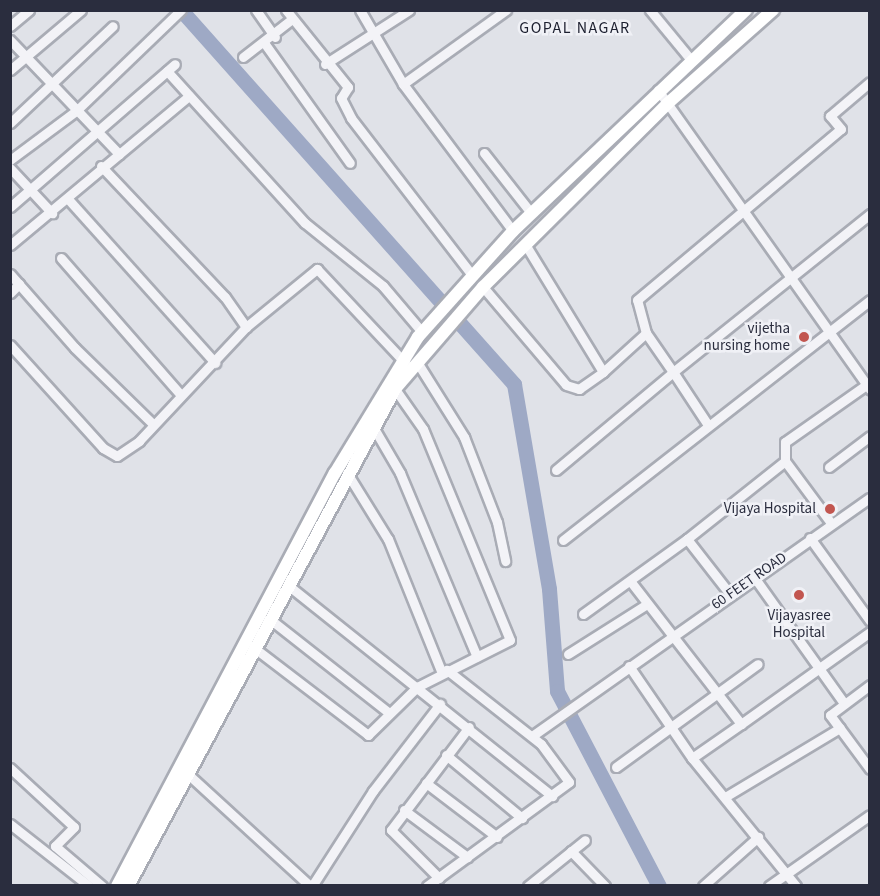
<!DOCTYPE html>
<style>
body{margin:0}
#map{position:relative;width:880px;height:896px;overflow:hidden;background:#e0e2e8;font-family:"Source Sans 3",sans-serif}
div>[style]{position:absolute}
[style*='--x']{left:calc(var(--x)*1px);top:calc(var(--y)*1px);width:calc(var(--w)*1px);rotate:calc(var(--a)*1deg)}
.river>*{height:15px;margin:-7.5px;padding:0 7.5px;transform-origin:7.5px;border-radius:7.5px;background:#9ea9c5}
.roads{filter:drop-shadow(2px 0 #a9acb5) drop-shadow(-2px 0 #a9acb5) drop-shadow(0 2px #a9acb5) drop-shadow(0 -2px #a9acb5)}
.street>*{height:9px;margin:-4.5px;padding:0 4.5px;transform-origin:4.5px;border-radius:4.5px;background:#f3f3f7}
.secondary>*{height:12px;margin:-6px;padding:0 6px;transform-origin:6px;border-radius:6px;background:#fff}
.dots>*{width:16px;height:16px;translate:-50% -50%;box-sizing:border-box;border:3px solid #f0f1f6;border-radius:50%}
span{translate:-50% -50%;white-space:nowrap;text-align:center;line-height:1.15;-webkit-text-stroke:5px #f0f1f6;paint-order:stroke}
.poi-label{font-size:15px;color:#2a2d3e}
.right{translate:-100% -50%;text-align:right}
.street-label{font-size:15px;color:#2a2d3e}
.neighbourhood-label{font-size:16px;color:#1c1f2f;letter-spacing:1.5px}
.frame{position:absolute;inset:0;border:12px solid #2a2d3e;pointer-events:none}
</style>
<div id="map">
<div class="river">
<i style="--x:181;--y:10;--w:501;--a:48.32"></i>
<i style="--x:514;--y:384;--w:208;--a:80.3"></i>
<i style="--x:549;--y:589;--w:102;--a:85.5"></i>
<i style="--x:557;--y:691;--w:220;--a:62.4"></i>
</div>
<div class="roads">
<div class="street">
<i style="--x:256;--y:10;--w:33;--a:55"></i>
<i style="--x:286;--y:10;--w:99;--a:51.2"></i>
<i style="--x:348;--y:87;--w:13;--a:122"></i>
<i style="--x:341;--y:98;--w:22;--a:63"></i>
<i style="--x:351;--y:118;--w:197;--a:52.4"></i>
<i style="--x:360;--y:10;--w:86;--a:59.8"></i>
<i style="--x:403;--y:84;--w:184;--a:53.2"></i>
<i style="--x:650;--y:10;--w:65;--a:50.6"></i>
<i style="--x:10;--y:26;--w:25;--a:-40"></i>
<i style="--x:10;--y:40;--w:158;--a:46.3"></i>
<i style="--x:265;--y:44;--w:146;--a:54.5"></i>
<i style="--x:243;--y:57;--w:62;--a:-37.8"></i>
<i style="--x:325;--y:64;--w:100;--a:-32.7"></i>
<i style="--x:10;--y:70;--w:93;--a:-40.2"></i>
<i style="--x:167;--y:71;--w:205;--a:47.8"></i>
<i style="--x:305;--y:223;--w:100;--a:38.9"></i>
<i style="--x:383;--y:286;--w:60;--a:49.7"></i>
<i style="--x:403;--y:84;--w:127;--a:-35.7"></i>
<i style="--x:658;--y:90;--w:367;--a:54.7"></i>
<i style="--x:10;--y:123;--w:141;--a:-43.3"></i>
<i style="--x:484;--y:153;--w:76;--a:51.9"></i>
<i style="--x:10;--y:160;--w:84;--a:-36.7"></i>
<i style="--x:77;--y:110;--w:144;--a:-43.9"></i>
<i style="--x:101;--y:166;--w:180;--a:46.6"></i>
<i style="--x:225;--y:297;--w:37;--a:55"></i>
<i style="--x:10;--y:168;--w:62;--a:47"></i>
<i style="--x:69;--y:200;--w:219;--a:48.1"></i>
<i style="--x:10;--y:207;--w:218;--a:-40.9"></i>
<i style="--x:525;--y:244;--w:150;--a:58.6"></i>
<i style="--x:603;--y:372;--w:58;--a:-42.2"></i>
<i style="--x:646;--y:333;--w:34;--a:-105"></i>
<i style="--x:637;--y:300;--w:266;--a:-40"></i>
<i style="--x:841;--y:129;--w:17;--a:-130"></i>
<i style="--x:830;--y:116;--w:52;--a:-40.4"></i>
<i style="--x:10;--y:245;--w:233;--a:-39.8"></i>
<i style="--x:61;--y:258;--w:182;--a:48.8"></i>
<i style="--x:10;--y:274;--w:98;--a:48.7"></i>
<i style="--x:75;--y:348;--w:109;--a:44.3"></i>
<i style="--x:483;--y:287;--w:128;--a:49.7"></i>
<i style="--x:566;--y:385;--w:14;--a:17"></i>
<i style="--x:579;--y:389;--w:29;--a:-35"></i>
<i style="--x:10;--y:293;--w:13;--a:-45"></i>
<i style="--x:10;--y:345;--w:139;--a:47.9"></i>
<i style="--x:103;--y:448;--w:16;--a:30"></i>
<i style="--x:117;--y:456;--w:27;--a:-34"></i>
<i style="--x:139;--y:441;--w:156;--a:-46.8"></i>
<i style="--x:246;--y:327;--w:92;--a:-39.2"></i>
<i style="--x:317;--y:269;--w:132;--a:46.8"></i>
<i style="--x:417;--y:362;--w:89;--a:57.9"></i>
<i style="--x:464;--y:437;--w:91;--a:68.8"></i>
<i style="--x:497;--y:522;--w:40;--a:78"></i>
<i style="--x:372;--y:425;--w:56;--a:59.7"></i>
<i style="--x:400;--y:473;--w:199;--a:67.3"></i>
<i style="--x:708;--y:425;--w:64;--a:-123.4"></i>
<i style="--x:673;--y:372;--w:253;--a:-38.7"></i>
<i style="--x:785;--y:461;--w:19;--a:-90"></i>
<i style="--x:785;--y:442;--w:103;--a:-35.1"></i>
<i style="--x:829;--y:467;--w:51;--a:-37.1"></i>
<i style="--x:556;--y:470;--w:153;--a:-39.9"></i>
<i style="--x:673;--y:372;--w:47;--a:-124.7"></i>
<i style="--x:347;--y:473;--w:78;--a:58.2"></i>
<i style="--x:388;--y:539;--w:144;--a:68.1"></i>
<i style="--x:810;--y:538;--w:102;--a:54.1"></i>
<i style="--x:687;--y:539;--w:125;--a:-38.5"></i>
<i style="--x:785;--y:461;--w:77;--a:53.4"></i>
<i style="--x:563;--y:540;--w:390;--a:-38"></i>
<i style="--x:754;--y:577;--w:153;--a:54.5"></i>
<i style="--x:631;--y:582;--w:180;--a:52.2"></i>
<i style="--x:741;--y:724;--w:158;--a:-35.5"></i>
<i style="--x:289;--y:586;--w:337;--a:38.6"></i>
<i style="--x:583;--y:614;--w:128;--a:-35.8"></i>
<i style="--x:687;--y:539;--w:70;--a:52"></i>
<i style="--x:271;--y:620;--w:150;--a:38.2"></i>
<i style="--x:257;--y:650;--w:140;--a:37.4"></i>
<i style="--x:368;--y:735;--w:69;--a:-44.4"></i>
<i style="--x:417;--y:687;--w:104;--a:-26.8"></i>
<i style="--x:510;--y:640;--w:228;--a:-112.4"></i>
<i style="--x:423;--y:429;--w:49;--a:-125"></i>
<i style="--x:568;--y:654;--w:93;--a:-32.3"></i>
<i style="--x:629;--y:666;--w:112;--a:55.6"></i>
<i style="--x:692;--y:758;--w:165;--a:50.9"></i>
<i style="--x:870;--y:685;--w:50;--a:143.1"></i>
<i style="--x:830;--y:715;--w:67;--a:53.5"></i>
<i style="--x:532;--y:736;--w:413;--a:-35.2"></i>
<i style="--x:446;--y:755;--w:99;--a:39.7"></i>
<i style="--x:692;--y:758;--w:60;--a:-34.8"></i>
<i style="--x:616;--y:767;--w:175;--a:-36"></i>
<i style="--x:10;--y:768;--w:87;--a:42.7"></i>
<i style="--x:74;--y:827;--w:27;--a:135"></i>
<i style="--x:55;--y:846;--w:62;--a:40.4"></i>
<i style="--x:190;--y:776;--w:163;--a:42.5"></i>
<i style="--x:426;--y:783;--w:89;--a:37.3"></i>
<i style="--x:725;--y:797;--w:134;--a:-31"></i>
<i style="--x:404;--y:810;--w:79;--a:36.7"></i>
<i style="--x:10;--y:824;--w:100;--a:38.1"></i>
<i style="--x:571;--y:851;--w:49;--a:45.8"></i>
<i style="--x:439;--y:878;--w:68;--a:-135"></i>
<i style="--x:391;--y:830;--w:129;--a:-52.9"></i>
<i style="--x:312;--y:886;--w:113;--a:-57.3"></i>
<i style="--x:373;--y:791;--w:110;--a:-52.4"></i>
<i style="--x:427;--y:886;--w:176;--a:-36.2"></i>
<i style="--x:569;--y:782;--w:47;--a:-126.4"></i>
<i style="--x:541;--y:744;--w:120;--a:-141.8"></i>
<i style="--x:528;--y:886;--w:73;--a:-38.9"></i>
<i style="--x:703;--y:886;--w:74;--a:-41.7"></i>
<i style="--x:769;--y:886;--w:123;--a:-35.1"></i>
</div>
<div class="secondary">
<i style="--x:117;--y:886;--w:467;--a:-62.2"></i>
<i style="--x:335;--y:473;--w:159;--a:-58.6"></i>
<i style="--x:418;--y:337;--w:142;--a:-48.1"></i>
<i style="--x:513;--y:231;--w:321;--a:-43.5"></i>
<i style="--x:128;--y:886;--w:564;--a:-61.75"></i>
<i style="--x:395;--y:389;--w:135;--a:-49.2"></i>
<i style="--x:483;--y:287;--w:260;--a:-44.8"></i>
<i style="--x:667;--y:104;--w:142;--a:-41.6"></i>
</div>
</div>
<div class="dots">
<i style="left:804px;top:337px;background:#c25650"></i>
<i style="left:830px;top:509px;background:#c25650"></i>
<i style="left:799px;top:595px;background:#c25650"></i>
</div>
<div class="poi-label">
<span class="right" style="left:790px;top:337px">vijetha<br>nursing home</span>
<span class="right" style="left:816px;top:509px">Vijaya Hospital</span>
<span style="left:799px;top:624px">Vijayasree<br>Hospital</span>
</div>
<div class="street-label">
<span style="left:749px;top:581px;rotate:-35deg">60 FEET ROAD</span>
</div>
<div class="neighbourhood-label">
<span style="left:575px;top:28px">GOPAL NAGAR</span>
</div>
<div class="frame"></div>
</div>
